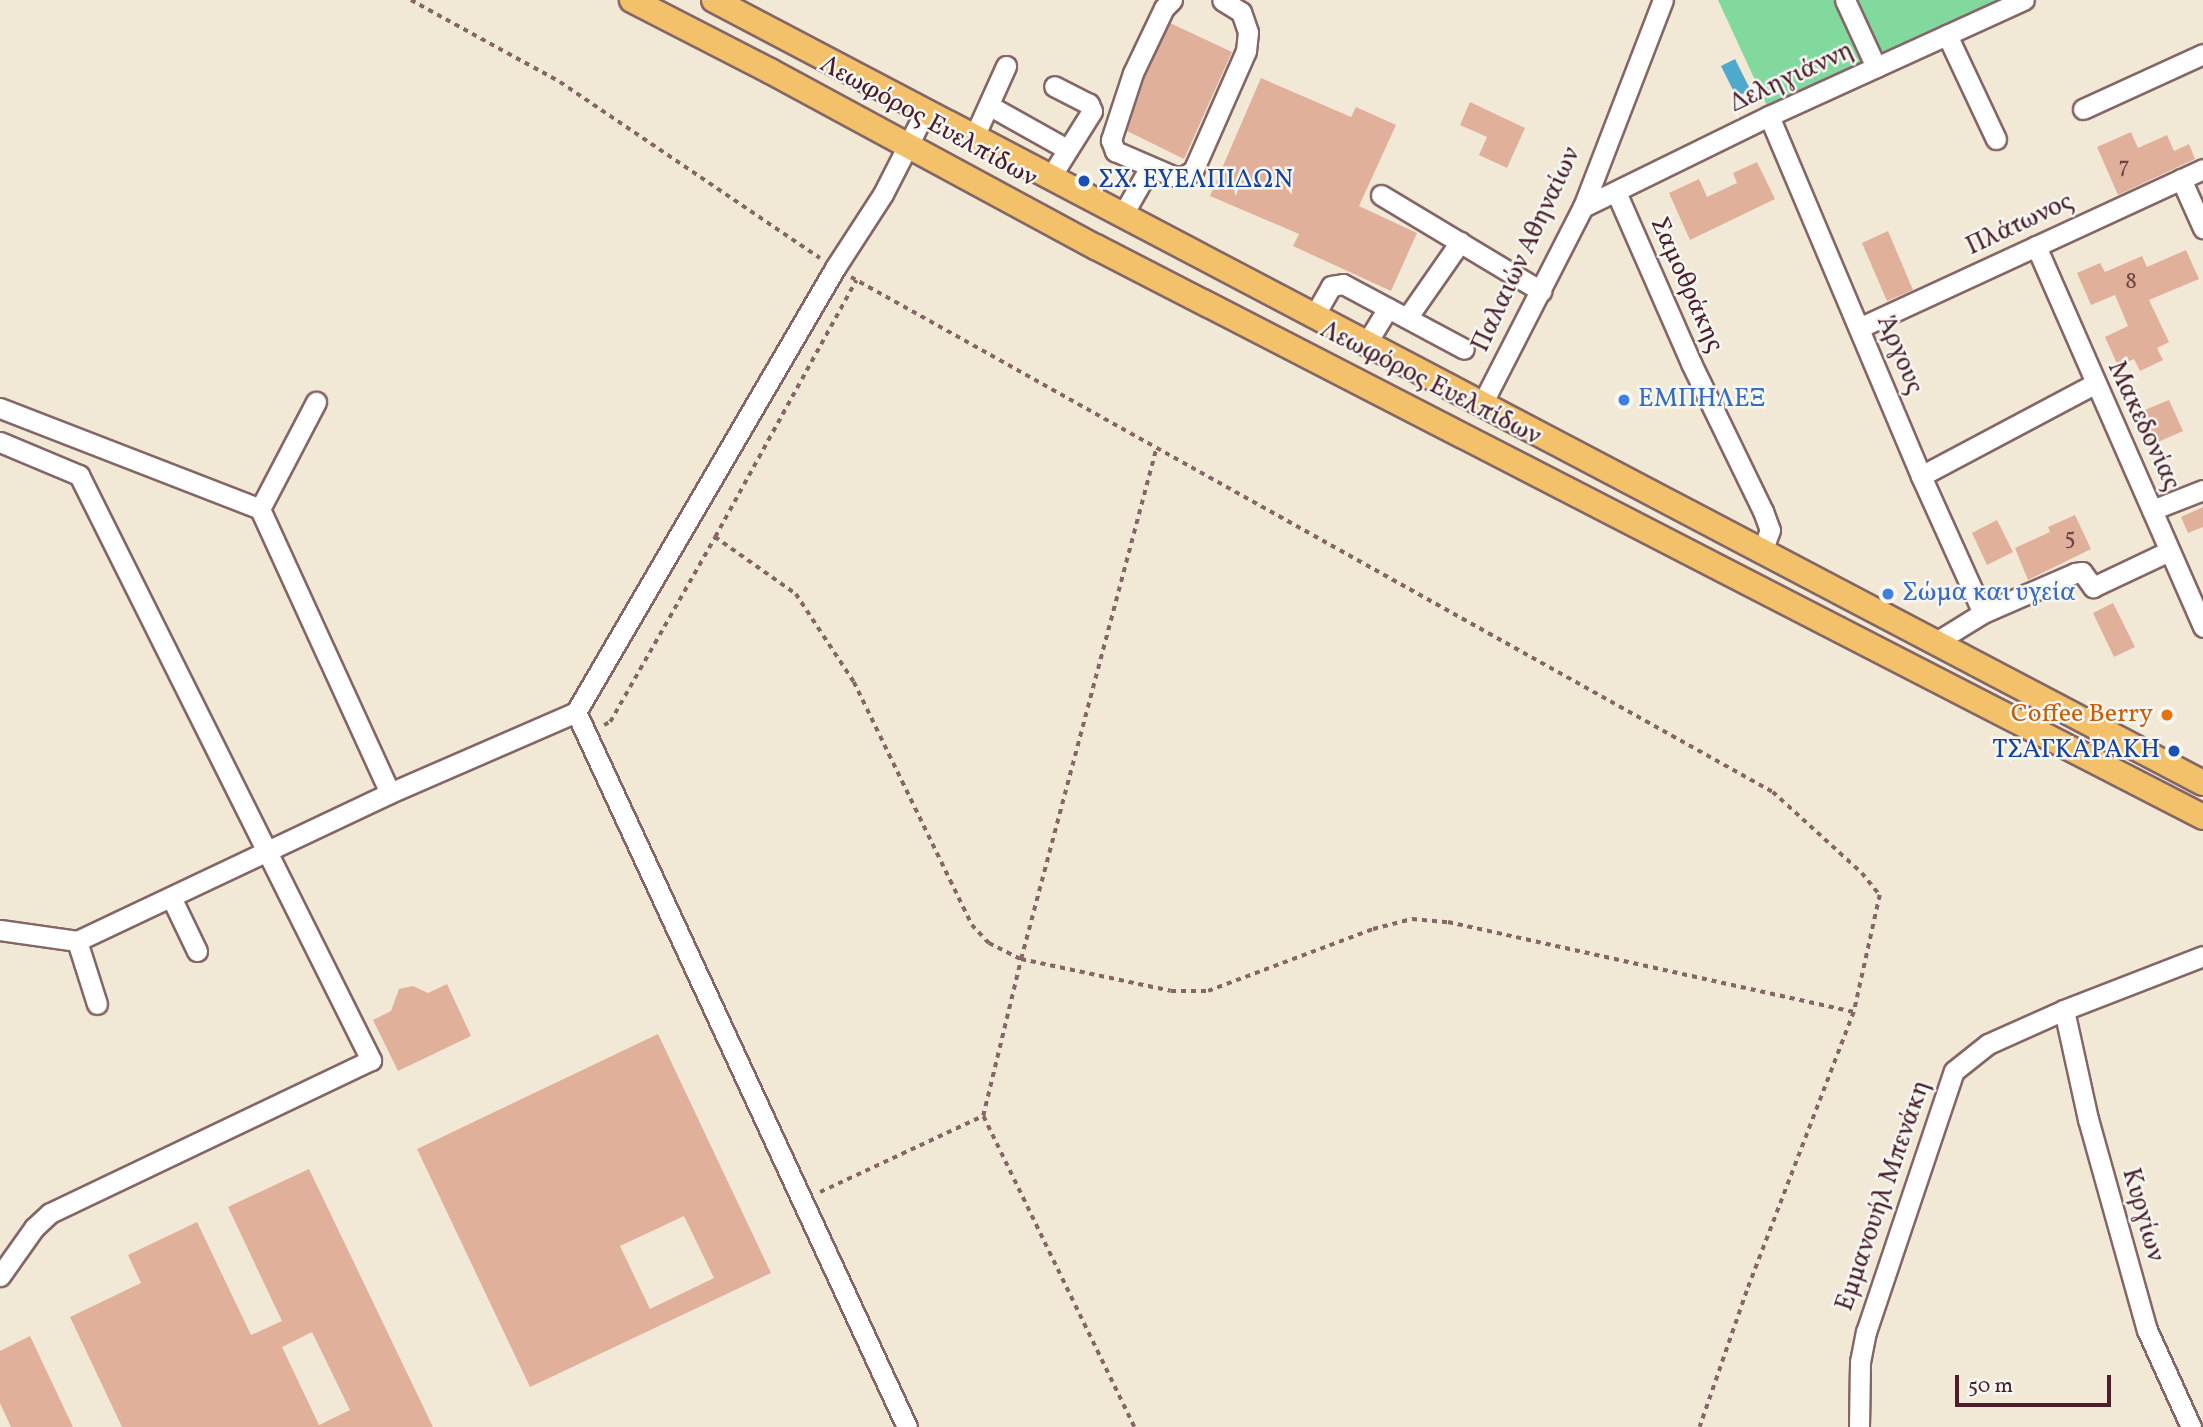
<!DOCTYPE html>
<meta charset="utf-8">
<style>
body{margin:0}
#map{position:relative;width:2203px;height:1427px;overflow:hidden;background:#f1e9d5;font-family:Vollkorn,serif}
div>[style]{position:absolute}
[style*='--x']{left:calc(var(--x)*1px);top:calc(var(--y)*1px);width:calc(var(--w)*1px);rotate:calc(var(--a)*1deg)}
.green>*{inset:0;background:#81d99e}
.water>*{inset:0;background:#4ea9cc}
.building>*{inset:0;background:#e1b09b}
.path>*{height:3.5px;margin-top:-1.75px;transform-origin:0;background:repeating-linear-gradient(90deg,#846666 0 5px,transparent 0 10px)}
.roads{filter:drop-shadow(2px 0 #846666) drop-shadow(-2px 0 #846666) drop-shadow(0 2px #846666) drop-shadow(0 -2px #846666)}
.minor>*{height:19px;margin:-9.5px;padding:0 9.5px;transform-origin:9.5px;border-radius:9.5px;background:#fff}
.major>*{height:24px;margin:-12px;padding:0 12px;transform-origin:12px;border-radius:12px;background:#f4c16b}
.dots>*{width:19px;height:19px;translate:-50% -50%;box-sizing:border-box;border:4px solid #f6f6f2;border-radius:50%}
span{translate:-50% -50%;white-space:nowrap;text-align:center;line-height:1.15;-webkit-text-stroke:5px #f6f6f2;paint-order:stroke}
.number-label{font-size:23px;color:#704347}
.number-label span{-webkit-text-stroke-width:0}
.street-label{font-size:26px;color:#4a1f2b}
.transit-label{font-size:26px;color:#164399}
.left{translate:0 -50%;text-align:left}
.right{translate:-100% -50%;text-align:right}
.shop-label{font-size:26px;color:#366cbe}
.food-label{font-size:26px;color:#c56008}
.scale{position:absolute;left:1955px;top:1375px;width:156px;height:32px;box-sizing:border-box;border:4px solid #4a1f2b;border-top:0;padding-left:9px;font-size:21px;line-height:24px;white-space:nowrap;color:#4a1f2b;-webkit-text-stroke:5px #f6f6f2;paint-order:stroke}
</style>
<div id="map">
<div class="green">
<i style="clip-path:polygon(1718px 0,1999px 0,1767px 106px)"></i>
</div>
<div class="water">
<i style="clip-path:polygon(1735px 59px,1749px 87px,1743px 94px,1735px 94px,1721px 66px)"></i>
</div>
<div class="building">
<i style="clip-path:polygon(1170px 23px,1232px 52px,1184px 159px,1127px 131px,1144px 80px)"></i>
<i style="clip-path:polygon(1261px 78px,1351px 117px,1356px 107px,1396px 125px,1359px 206px,1417px 233px,1391px 291px,1293px 246px,1299px 234px,1210px 196px)"></i>
<i style="clip-path:polygon(1470px 102px,1525px 128px,1507px 168px,1479px 155px,1487px 137px,1460px 125px)"></i>
<i style="clip-path:polygon(2131px 132px,2138px 148px,2167px 135px,2174px 151px,2189px 144px,2195px 159px,2118px 195px,2097px 147px)"></i>
<i style="clip-path:polygon(1757px 162px,1775px 199px,1690px 240px,1669px 193px,1699px 179px,1707px 197px,1737px 183px,1733px 173px)"></i>
<i style="clip-path:polygon(1888px 231px,1913px 290px,1887px 301px,1862px 243px)"></i>
<i style="clip-path:polygon(2186px 250px,2199px 279px,2149px 300px,2169px 342px,2157px 348px,2163px 360px,2140px 371px,2134px 359px,2118px 366px,2105px 337px,2128px 326px,2115px 295px,2091px 305px,2077px 273px,2100px 263px,2105px 272px,2142px 256px,2147px 267px)"></i>
<i style="clip-path:polygon(2169px 400px,2183px 431px,2149px 446px,2135px 414px)"></i>
<i style="clip-path:polygon(2203px 507px,2203px 527px,2188px 533px,2181px 517px)"></i>
<i style="clip-path:polygon(2075px 515px,2091px 549px,2028px 580px,2015px 548px,2050px 532px,2048px 527px)"></i>
<i style="clip-path:polygon(1997px 520px,2013px 552px,1987px 565px,1972px 533px)"></i>
<i style="clip-path:polygon(2113px 603px,2135px 647px,2114px 657px,2093px 613px)"></i>
<i style="clip-path:polygon(447px 984px,471px 1036px,398px 1071px,373px 1020px,391px 1011px,399px 989px,413px 986px,428px 993px)"></i>
<i style="clip-path:polygon(evenodd,658px 1034px,771px 1273px,530px 1387px,417px 1149px,658px 1034px,684px 1216px,714px 1278px,650px 1309px,620px 1246px,684px 1216px)"></i>
<i style="clip-path:polygon(evenodd,309px 1169px,433px 1427px,122px 1427px,70px 1317px,141px 1283px,128px 1255px,197px 1222px,251px 1335px,282px 1321px,228px 1207px,309px 1169px,312px 1332px,350px 1410px,319px 1425px,282px 1347px,312px 1332px)"></i>
<i style="clip-path:polygon(30px 1336px,73px 1427px,11px 1427px,0 1403px,0 1351px)"></i>
</div>
<div class="path">
<i style="--x:411;--y:0;--w:170;--a:28.8"></i>
<i style="--x:560;--y:82;--w:314;--a:34.1"></i>
<i style="--x:851;--y:277;--w:1056;--a:29.19"></i>
<i style="--x:1773;--y:792;--w:120;--a:42.3"></i>
<i style="--x:1862;--y:873;--w:28;--a:51"></i>
<i style="--x:1880;--y:895;--w:120;--a:102.5"></i>
<i style="--x:1854;--y:1012;--w:299;--a:111"></i>
<i style="--x:1747;--y:1291;--w:144;--a:109.1"></i>
<i style="--x:715;--y:537;--w:293;--a:-61.2"></i>
<i style="--x:604;--y:725;--w:7;--a:-27"></i>
<i style="--x:610;--y:722;--w:213;--a:-60.4"></i>
<i style="--x:715;--y:537;--w:99;--a:35.1"></i>
<i style="--x:796;--y:594;--w:105;--a:56.6"></i>
<i style="--x:854;--y:682;--w:270;--a:64.1"></i>
<i style="--x:972;--y:925;--w:25;--a:47"></i>
<i style="--x:989;--y:943;--w:36;--a:27"></i>
<i style="--x:1021;--y:959;--w:153;--a:12"></i>
<i style="--x:1171;--y:991;--w:37;--a:0"></i>
<i style="--x:1208;--y:991;--w:176;--a:-20.6"></i>
<i style="--x:1373;--y:929;--w:40;--a:-14.4"></i>
<i style="--x:1412;--y:919;--w:36;--a:5"></i>
<i style="--x:1448;--y:922;--w:416;--a:12.5"></i>
<i style="--x:820;--y:1192;--w:180;--a:-25"></i>
<i style="--x:1134;--y:1427;--w:346;--a:-115.9"></i>
<i style="--x:983;--y:1116;--w:162;--a:-76.4"></i>
<i style="--x:1021;--y:959;--w:528;--a:-75.17"></i>
</div>
<div class="roads">
<div class="minor">
<i style="--x:1172;--y:0;--w:11;--a:135"></i>
<i style="--x:1164;--y:8;--w:72;--a:115.5"></i>
<i style="--x:1133;--y:73;--w:71;--a:108.2"></i>
<i style="--x:1111;--y:140;--w:12;--a:70"></i>
<i style="--x:1115;--y:151;--w:63;--a:23.3"></i>
<i style="--x:1173;--y:176;--w:11;--a:0"></i>
<i style="--x:1184;--y:176;--w:10;--a:-29"></i>
<i style="--x:1193;--y:171;--w:131;--a:-66.2"></i>
<i style="--x:1246;--y:51;--w:19;--a:-84"></i>
<i style="--x:1248;--y:32;--w:21;--a:-109"></i>
<i style="--x:1241;--y:12;--w:22;--a:-148"></i>
<i style="--x:1845;--y:0;--w:74;--a:65.2"></i>
<i style="--x:1947;--y:35;--w:115;--a:64.8"></i>
<i style="--x:990;--y:106;--w:88;--a:29.2"></i>
<i style="--x:2083;--y:109;--w:132;--a:-24.6"></i>
<i style="--x:1769;--y:116;--w:391;--a:67.1"></i>
<i style="--x:1921;--y:476;--w:150;--a:65.7"></i>
<i style="--x:974;--y:137;--w:78;--a:-65.7"></i>
<i style="--x:1050;--y:178;--w:79;--a:-57.9"></i>
<i style="--x:1092;--y:111;--w:8;--a:-113"></i>
<i style="--x:1089;--y:104;--w:39;--a:-153"></i>
<i style="--x:2181;--y:179;--w:54;--a:65.8"></i>
<i style="--x:1616;--y:192;--w:187;--a:66.3"></i>
<i style="--x:1691;--y:363;--w:165;--a:64.1"></i>
<i style="--x:1763;--y:511;--w:20;--a:70"></i>
<i style="--x:1770;--y:530;--w:22;--a:111"></i>
<i style="--x:1381;--y:195;--w:187;--a:31"></i>
<i style="--x:1583;--y:207;--w:207;--a:-26.1"></i>
<i style="--x:1769;--y:116;--w:280;--a:-24.5"></i>
<i style="--x:1122;--y:216;--w:56;--a:-60.3"></i>
<i style="--x:2036;--y:246;--w:416;--a:66.3"></i>
<i style="--x:1314;--y:316;--w:34;--a:-60"></i>
<i style="--x:1331;--y:286;--w:12;--a:-9"></i>
<i style="--x:1343;--y:284;--w:137;--a:28.2"></i>
<i style="--x:1407;--y:318;--w:93;--a:-55.1"></i>
<i style="--x:1859;--y:328;--w:379;--a:-24.8"></i>
<i style="--x:1366;--y:344;--w:42;--a:-58.6"></i>
<i style="--x:1482;--y:404;--w:221;--a:-62.9"></i>
<i style="--x:1583;--y:207;--w:222;--a:-68.9"></i>
<i style="--x:0;--y:408;--w:279;--a:21.2"></i>
<i style="--x:260;--y:509;--w:312;--a:65.4"></i>
<i style="--x:0;--y:442;--w:86;--a:22.7"></i>
<i style="--x:79;--y:475;--w:654;--a:63.47"></i>
<i style="--x:371;--y:1060;--w:356;--a:154.5"></i>
<i style="--x:50;--y:1213;--w:22;--a:137"></i>
<i style="--x:34;--y:1228;--w:59;--a:125.3"></i>
<i style="--x:1921;--y:476;--w:196;--a:-28"></i>
<i style="--x:260;--y:509;--w:121;--a:-62.4"></i>
<i style="--x:2152;--y:510;--w:55;--a:-21.4"></i>
<i style="--x:1936;--y:642;--w:55;--a:-31.7"></i>
<i style="--x:1983;--y:613;--w:100;--a:-23.5"></i>
<i style="--x:2075;--y:573;--w:7;--a:-8"></i>
<i style="--x:2082;--y:572;--w:19;--a:54"></i>
<i style="--x:2093;--y:587;--w:84;--a:-25.3"></i>
<i style="--x:171;--y:897;--w:60;--a:64.3"></i>
<i style="--x:0;--y:930;--w:78;--a:8.1"></i>
<i style="--x:77;--y:941;--w:346;--a:-25.3"></i>
<i style="--x:390;--y:793;--w:203;--a:-23.5"></i>
<i style="--x:77;--y:941;--w:66;--a:72.4"></i>
<i style="--x:2064;--y:1010;--w:112;--a:77.6"></i>
<i style="--x:2088;--y:1119;--w:219;--a:74.4"></i>
<i style="--x:2147;--y:1330;--w:107;--a:65.6"></i>
<i style="--x:907;--y:1427;--w:788;--a:-114.84"></i>
<i style="--x:576;--y:712;--w:514;--a:-59.74"></i>
<i style="--x:835;--y:268;--w:88;--a:-57"></i>
<i style="--x:883;--y:194;--w:92;--a:-62.9"></i>
<i style="--x:1859;--y:1427;--w:65;--a:-89.1"></i>
<i style="--x:1860;--y:1362;--w:31;--a:-79"></i>
<i style="--x:1866;--y:1332;--w:275;--a:-71.4"></i>
<i style="--x:1954;--y:1071;--w:43;--a:-38.5"></i>
<i style="--x:1988;--y:1044;--w:83;--a:-24.1"></i>
<i style="--x:2064;--y:1010;--w:149;--a:-21.2"></i>
</div>
<div class="major">
<i style="--x:632;--y:0;--w:155;--a:27.2"></i>
<i style="--x:770;--y:71;--w:370;--a:28.4"></i>
<i style="--x:1096;--y:247;--w:1245;--a:27.24"></i>
<i style="--x:714;--y:0;--w:1682;--a:27.74"></i>
</div>
</div>
<div class="dots">
<i style="left:1084px;top:181px;background:#1a4fb4"></i>
<i style="left:1624px;top:400px;background:#3f7fe0"></i>
<i style="left:1888px;top:594px;background:#3f7fe0"></i>
<i style="left:2167px;top:715px;background:#e8710a"></i>
<i style="left:2174px;top:751px;background:#1a4fb4"></i>
</div>
<div class="number-label">
<span style="left:2124px;top:167px">7</span>
<span style="left:2131px;top:282px">8</span>
<span style="left:2070px;top:538px">5</span>
</div>
<div class="street-label">
<span style="left:1792px;top:78px;rotate:-25deg">Δεληγιάννη</span>
<span style="left:928px;top:122px;rotate:29deg">Λεωφόρος Ευελπίδων</span>
<span style="left:2020px;top:225px;rotate:-25deg">Πλάτωνος</span>
<span style="left:1527px;top:250px;rotate:-65deg">Παλαιών Αθηναίων</span>
<span style="left:1686px;top:285px;rotate:66deg">Σαμοθράκης</span>
<span style="left:1899px;top:355px;rotate:67deg">Άργους</span>
<span style="left:1430px;top:384px;rotate:27deg">Λεωφόρος Ευελπίδων</span>
<span style="left:2143px;top:426px;rotate:65deg">Μακεδονίας</span>
<span style="left:1884px;top:1196px;rotate:-71deg">Εμμανουήλ Μπενάκη</span>
<span style="left:2142px;top:1215px;rotate:74deg">Κυργίων</span>
</div>
<div class="transit-label">
<span class="left" style="left:1098px;top:181px">ΣΧ. ΕΥΕΛΠΙΔΩΝ</span>
<span class="right" style="left:2160px;top:751px">ΤΣΑΓΚΑΡΑΚΗ</span>
</div>
<div class="shop-label">
<span class="left" style="left:1638px;top:400px">ΕΜΠΗΛΕΞ</span>
<span class="left" style="left:1902px;top:594px">Σώμα και υγεία</span>
</div>
<div class="food-label">
<span class="right" style="left:2153px;top:715px">Coffee Berry</span>
</div>
<div class="scale">50 m</div>
</div>
